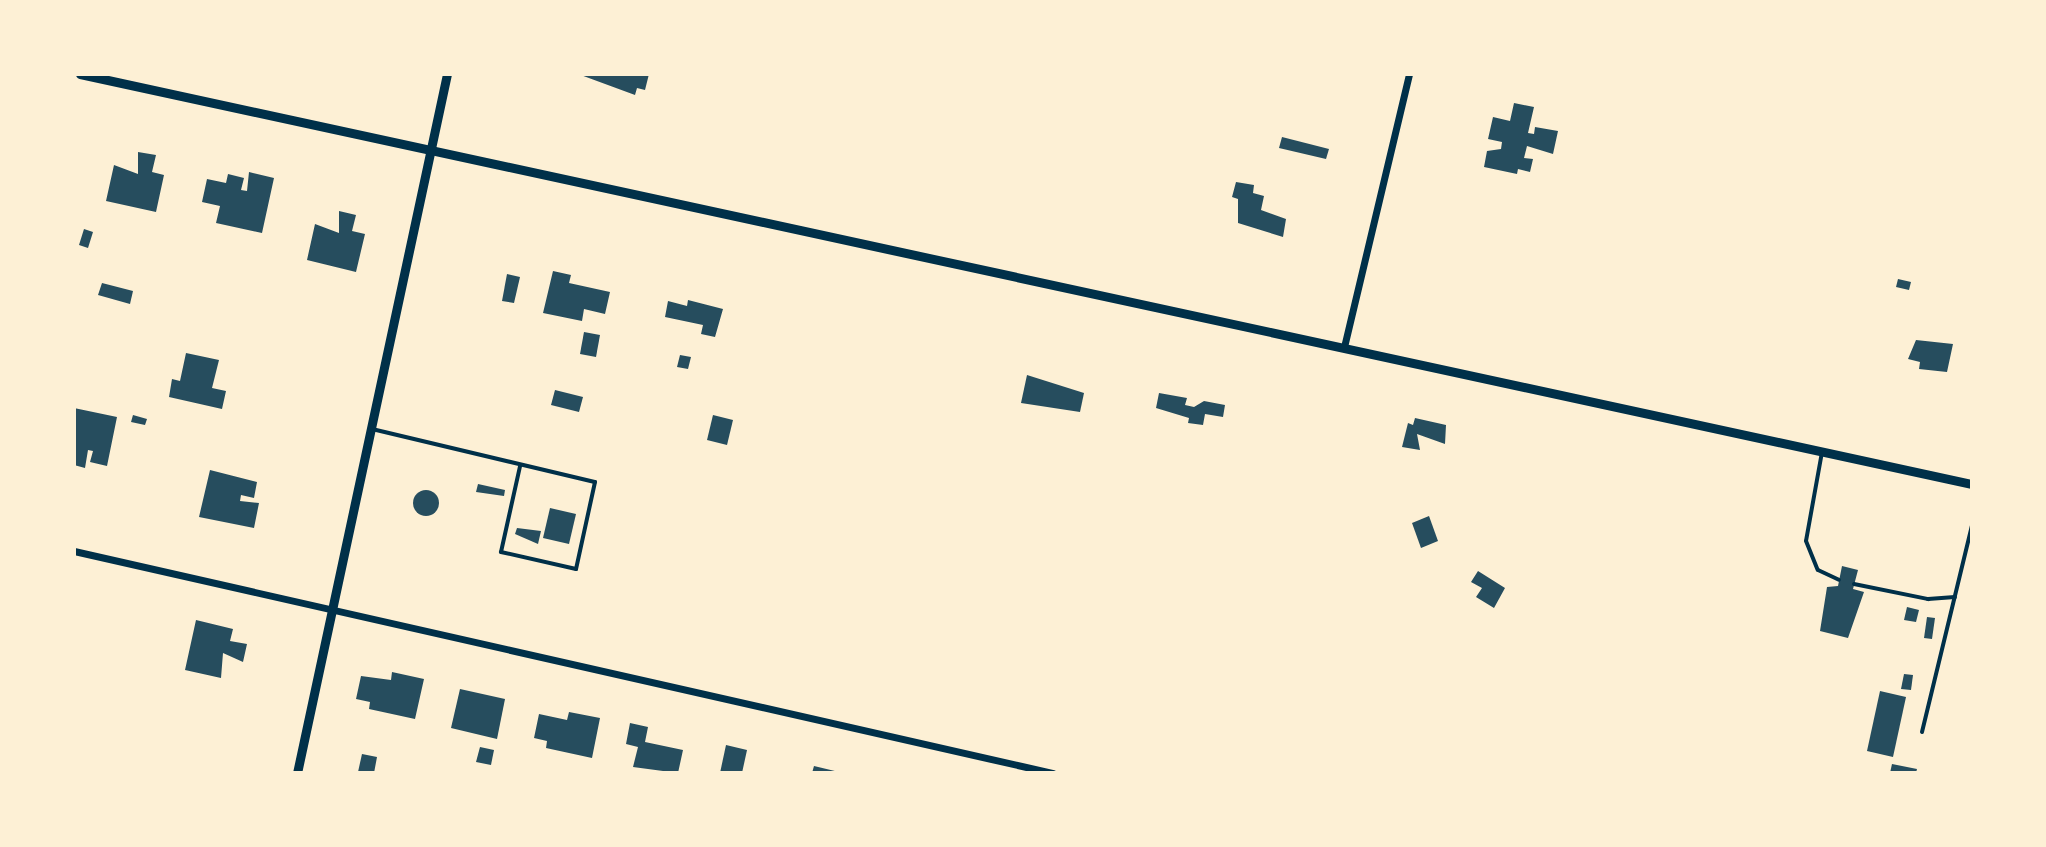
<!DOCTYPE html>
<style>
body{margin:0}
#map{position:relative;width:2046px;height:847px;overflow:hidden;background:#fdf0d5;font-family:"Crimson Pro",serif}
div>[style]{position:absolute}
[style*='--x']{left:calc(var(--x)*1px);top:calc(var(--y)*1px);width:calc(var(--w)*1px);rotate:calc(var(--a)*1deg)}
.building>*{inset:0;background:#264d5e}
.round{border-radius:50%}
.service>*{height:4px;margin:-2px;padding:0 2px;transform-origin:2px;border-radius:2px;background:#003049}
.minor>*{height:7px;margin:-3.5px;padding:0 3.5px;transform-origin:3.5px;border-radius:3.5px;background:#003049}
.tertiary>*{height:9px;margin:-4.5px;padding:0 4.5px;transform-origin:4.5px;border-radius:4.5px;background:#003049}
span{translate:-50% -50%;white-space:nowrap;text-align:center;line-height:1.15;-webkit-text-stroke:6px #fdf0d5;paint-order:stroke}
.frame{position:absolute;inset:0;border:76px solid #fdf0d5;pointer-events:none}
</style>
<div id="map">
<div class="building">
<i style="clip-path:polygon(578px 74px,649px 74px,645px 90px,637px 88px,635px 95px)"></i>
<i style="clip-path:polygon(1514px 103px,1534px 107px,1528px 133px,1534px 134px,1535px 127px,1558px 131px,1553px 154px,1527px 146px,1524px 158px,1533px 159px,1530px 172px,1518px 169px,1517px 174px,1484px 167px,1487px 151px,1501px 149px,1502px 142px,1488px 139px,1493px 117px,1510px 121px)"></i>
<i style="clip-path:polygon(1282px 137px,1329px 149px,1326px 159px,1279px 148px)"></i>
<i style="clip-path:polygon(138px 152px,156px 155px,152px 172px,164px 175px,156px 212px,106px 201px,114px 165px,138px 174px)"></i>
<i style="clip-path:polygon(249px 172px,274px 178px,262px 233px,216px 223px,220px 206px,202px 202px,207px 179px,226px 183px,228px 174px,244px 178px,241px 190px,247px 191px)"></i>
<i style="clip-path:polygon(1236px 182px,1254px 185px,1253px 193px,1264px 196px,1261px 210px,1286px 219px,1283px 237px,1238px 223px,1238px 199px,1232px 197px)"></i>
<i style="clip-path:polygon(339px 211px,356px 215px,352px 231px,365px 234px,356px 272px,307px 260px,315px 224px,339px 233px)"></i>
<i style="clip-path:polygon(84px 229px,93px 232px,88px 248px,79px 245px)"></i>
<i style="clip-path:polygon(553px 271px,571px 275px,569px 283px,610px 292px,605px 314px,584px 309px,582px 321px,543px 313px)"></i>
<i style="clip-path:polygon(507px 274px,520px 277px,514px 303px,502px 301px)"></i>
<i style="clip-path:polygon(1898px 279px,1911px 282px,1909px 290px,1896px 287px)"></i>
<i style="clip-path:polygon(102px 283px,133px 291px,130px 304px,98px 295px)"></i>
<i style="clip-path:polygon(688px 300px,723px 309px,715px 337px,701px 334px,703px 325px,665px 317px,668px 301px,687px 306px)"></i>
<i style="clip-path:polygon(584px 332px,600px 335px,596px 357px,580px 354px)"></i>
<i style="clip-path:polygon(1916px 340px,1953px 344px,1947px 372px,1919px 369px,1920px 362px,1908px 359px)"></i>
<i style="clip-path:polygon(186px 353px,219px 360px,212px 388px,226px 391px,222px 409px,169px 397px,172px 379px,180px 381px)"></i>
<i style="clip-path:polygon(680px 355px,691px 357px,688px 369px,677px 367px)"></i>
<i style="clip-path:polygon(1027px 375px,1084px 393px,1080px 412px,1021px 403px)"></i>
<i style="clip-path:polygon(555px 390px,583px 397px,579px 412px,551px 405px)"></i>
<i style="clip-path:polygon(1159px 393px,1187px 398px,1185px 405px,1194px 407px,1204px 401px,1225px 405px,1223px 417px,1205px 414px,1203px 425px,1188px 423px,1189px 418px,1156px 408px)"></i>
<i style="clip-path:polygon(74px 408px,117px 417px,107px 466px,90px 462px,93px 451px,88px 450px,85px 468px,74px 465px)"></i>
<i style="clip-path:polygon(133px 415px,147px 419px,145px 425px,131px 422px)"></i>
<i style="clip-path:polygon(713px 415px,733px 420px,727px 445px,707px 440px)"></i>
<i style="clip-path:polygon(1415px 418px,1446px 425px,1445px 444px,1417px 434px,1420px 450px,1402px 447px,1408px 423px,1413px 425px)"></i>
<i style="clip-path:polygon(210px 470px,257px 482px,254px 498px,241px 495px,240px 501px,259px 503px,254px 528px,199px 517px)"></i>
<i style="clip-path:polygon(478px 484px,505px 490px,504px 496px,476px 492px)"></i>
<i class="round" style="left:413px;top:490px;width:26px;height:26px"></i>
<i style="clip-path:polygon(550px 508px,576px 514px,569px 544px,543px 538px)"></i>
<i style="clip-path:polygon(1429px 516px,1438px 541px,1421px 548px,1412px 523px)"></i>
<i style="clip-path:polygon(517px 528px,541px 531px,538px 544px,515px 534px)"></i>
<i style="clip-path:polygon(1842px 566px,1858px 570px,1853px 589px,1864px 592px,1848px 638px,1820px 631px,1827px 587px,1838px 586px)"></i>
<i style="clip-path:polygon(1478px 571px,1505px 588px,1494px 608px,1476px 597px,1482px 588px,1471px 582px)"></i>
<i style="clip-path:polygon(1907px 607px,1919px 610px,1916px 622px,1904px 620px)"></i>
<i style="clip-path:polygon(1927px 617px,1935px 618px,1932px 639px,1924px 638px)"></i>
<i style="clip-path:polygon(196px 620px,233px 629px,230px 641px,247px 644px,243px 662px,223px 653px,221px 678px,185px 670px)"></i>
<i style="clip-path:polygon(392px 672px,424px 679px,415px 719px,369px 709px,370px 702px,356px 699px,361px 676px,391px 680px)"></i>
<i style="clip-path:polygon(1904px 674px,1913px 675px,1911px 690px,1901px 689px)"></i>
<i style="clip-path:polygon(460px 689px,505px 699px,497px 739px,451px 728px)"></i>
<i style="clip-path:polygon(1880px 691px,1906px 697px,1893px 757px,1867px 751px)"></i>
<i style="clip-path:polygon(569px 712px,600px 718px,592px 758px,546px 748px,547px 741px,534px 738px,539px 714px,567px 720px)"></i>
<i style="clip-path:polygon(630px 723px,648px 727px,645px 742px,683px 750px,678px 773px,633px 767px,638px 747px,626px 744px)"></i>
<i style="clip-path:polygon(726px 745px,747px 750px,742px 773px,720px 773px)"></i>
<i style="clip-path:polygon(480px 747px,494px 750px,491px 765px,476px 762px)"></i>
<i style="clip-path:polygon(362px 754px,377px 757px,374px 773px,358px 772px)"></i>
<i style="clip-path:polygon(1892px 764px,1917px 769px,1916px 773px,1890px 773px)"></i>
<i style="clip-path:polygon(814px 766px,839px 772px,839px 773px,812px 773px)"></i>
</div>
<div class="service">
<i style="--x:372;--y:429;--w:229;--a:13.4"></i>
<i style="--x:595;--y:482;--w:89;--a:102.3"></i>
<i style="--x:576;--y:569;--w:77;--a:-167.2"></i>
<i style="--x:501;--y:552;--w:88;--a:-77.5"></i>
<i style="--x:1822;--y:452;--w:90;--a:100.2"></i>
<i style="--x:1806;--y:541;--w:31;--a:68"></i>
<i style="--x:1818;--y:570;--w:23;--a:25"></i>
<i style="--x:1854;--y:584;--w:76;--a:11.5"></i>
<i style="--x:1928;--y:599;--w:27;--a:-4"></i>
<i style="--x:1922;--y:732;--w:212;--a:-76.4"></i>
</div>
<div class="minor">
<i style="--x:1344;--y:347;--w:281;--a:-76.6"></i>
<i style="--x:74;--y:551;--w:1004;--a:12.78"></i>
</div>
<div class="tertiary">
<i style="--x:80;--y:74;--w:1936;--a:12.23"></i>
<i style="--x:297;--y:773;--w:715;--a:-77.89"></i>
</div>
<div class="frame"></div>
</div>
